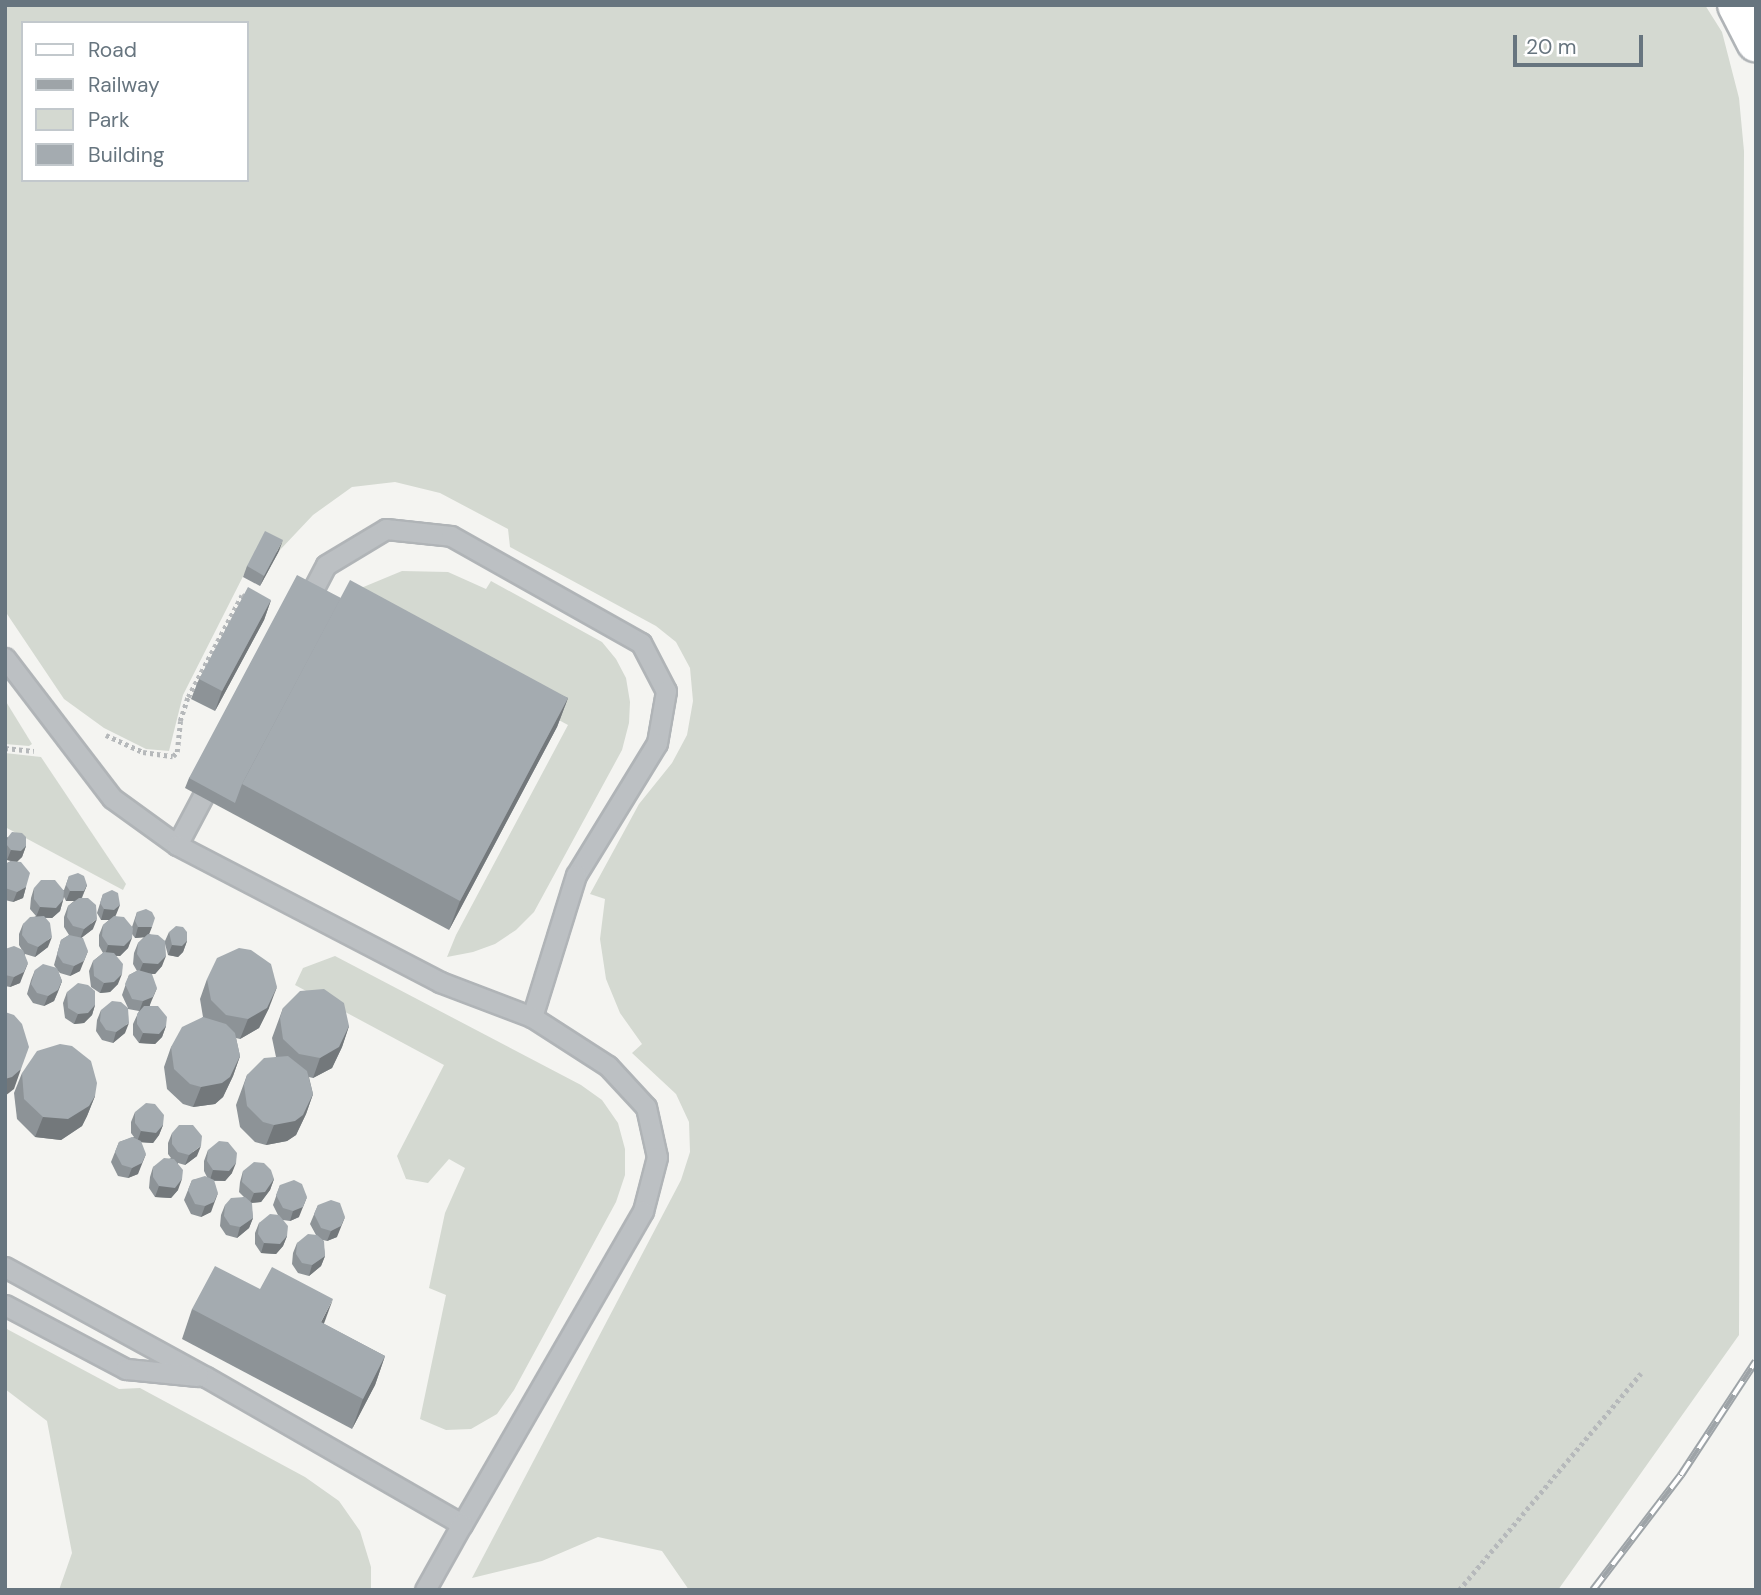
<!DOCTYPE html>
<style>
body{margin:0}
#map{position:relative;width:1761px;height:1595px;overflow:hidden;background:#f4f4f1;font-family:"DM Sans",sans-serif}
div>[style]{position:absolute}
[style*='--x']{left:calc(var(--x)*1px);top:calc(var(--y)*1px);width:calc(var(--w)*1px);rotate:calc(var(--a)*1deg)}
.green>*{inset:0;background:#d4d9d1}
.path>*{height:4.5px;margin-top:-2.25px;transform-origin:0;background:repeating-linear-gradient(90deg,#b6b9bb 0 3.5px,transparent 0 7px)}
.roads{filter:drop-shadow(2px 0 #b0b4b7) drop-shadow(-2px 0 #b0b4b7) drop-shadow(0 2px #b0b4b7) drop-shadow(0 -2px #b0b4b7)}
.service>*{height:19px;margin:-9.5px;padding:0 9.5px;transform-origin:9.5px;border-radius:9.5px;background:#bcc0c3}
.primary>*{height:38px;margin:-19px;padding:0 19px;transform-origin:19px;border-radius:19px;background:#fff}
.rail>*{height:8px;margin-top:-4px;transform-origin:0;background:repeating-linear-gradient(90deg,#fff 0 16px,#9ea4a8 0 32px);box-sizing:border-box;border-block:2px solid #9ea4a8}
.wall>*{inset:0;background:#8d9397}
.shaded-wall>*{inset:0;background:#73787b}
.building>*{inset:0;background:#a4abb0}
span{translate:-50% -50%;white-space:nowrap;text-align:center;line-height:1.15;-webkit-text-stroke:7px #fff;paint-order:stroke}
.frame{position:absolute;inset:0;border:7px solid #67757f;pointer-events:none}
.legend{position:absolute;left:21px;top:21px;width:228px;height:161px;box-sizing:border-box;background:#fff;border:2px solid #c2c8cc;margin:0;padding:9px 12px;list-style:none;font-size:21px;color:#67757f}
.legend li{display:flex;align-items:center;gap:14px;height:35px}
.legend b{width:35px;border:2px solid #c2c8cc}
.scale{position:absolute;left:1513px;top:35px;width:130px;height:32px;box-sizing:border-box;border:4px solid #67757f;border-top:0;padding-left:9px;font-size:21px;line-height:24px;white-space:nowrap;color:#67757f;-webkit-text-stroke:5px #fff;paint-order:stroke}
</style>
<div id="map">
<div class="green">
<i style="clip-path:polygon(evenodd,5px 5px,1705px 5px,1722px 32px,1739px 98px,1744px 151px,1739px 1335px,1558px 1590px,689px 1590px,662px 1551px,598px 1537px,542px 1561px,472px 1578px,681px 1180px,690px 1152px,689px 1122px,676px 1094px,632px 1053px,642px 1044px,620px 1013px,606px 979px,600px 939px,605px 899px,590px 894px,639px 804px,672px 763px,687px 735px,693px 701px,690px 668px,676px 642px,656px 626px,510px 547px,508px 529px,440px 493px,395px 482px,352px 487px,313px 515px,279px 551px,261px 541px,183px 695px,169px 751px,146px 749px,104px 728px,64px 699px,5px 611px,5px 5px,23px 23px,247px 23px,247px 180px,23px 180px,23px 23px)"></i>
<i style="clip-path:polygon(402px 571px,448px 572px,486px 589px,491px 581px,602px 642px,616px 659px,626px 678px,630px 702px,629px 723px,622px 750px,534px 912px,516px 930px,495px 944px,473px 952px,447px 957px,456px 935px,568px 725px,342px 603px,361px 588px)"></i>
<i style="clip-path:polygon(5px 700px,32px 744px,29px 746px,5px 744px)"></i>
<i style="clip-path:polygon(5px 753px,41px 757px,126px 884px,123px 890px,5px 827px)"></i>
<i style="clip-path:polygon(335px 956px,581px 1085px,602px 1100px,618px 1123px,625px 1149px,625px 1175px,616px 1202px,514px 1390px,497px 1414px,471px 1429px,446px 1430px,420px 1419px,446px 1295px,429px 1288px,445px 1213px,465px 1168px,449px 1159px,428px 1183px,406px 1179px,397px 1156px,444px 1065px,295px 985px,303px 968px)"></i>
<i style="clip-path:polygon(5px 1328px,119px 1389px,140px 1388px,305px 1477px,339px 1501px,360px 1531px,371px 1567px,371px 1590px,59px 1590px,72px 1553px,47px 1421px,5px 1389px)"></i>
</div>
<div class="path">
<i style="--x:106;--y:735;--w:41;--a:24.7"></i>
<i style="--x:143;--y:752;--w:30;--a:8"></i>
<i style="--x:173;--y:756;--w:6;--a:-45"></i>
<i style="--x:177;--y:752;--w:31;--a:-84"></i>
<i style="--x:180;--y:721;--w:25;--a:-72"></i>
<i style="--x:188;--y:697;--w:115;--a:-62.1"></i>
<i style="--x:242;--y:595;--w:4;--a:27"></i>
<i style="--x:5;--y:748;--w:29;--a:6"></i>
<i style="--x:1459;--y:1590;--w:283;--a:-50"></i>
</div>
<div class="roads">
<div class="service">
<i style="--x:304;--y:607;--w:47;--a:-62.4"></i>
<i style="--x:326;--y:565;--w:70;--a:-31"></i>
<i style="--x:386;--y:529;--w:65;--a:6.1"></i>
<i style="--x:451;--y:536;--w:218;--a:29.4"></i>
<i style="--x:641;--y:643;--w:54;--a:62.5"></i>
<i style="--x:666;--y:691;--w:53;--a:99.8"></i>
<i style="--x:657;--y:743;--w:155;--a:121.5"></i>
<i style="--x:576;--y:875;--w:149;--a:107.2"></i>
<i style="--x:5;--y:658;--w:176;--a:52.6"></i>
<i style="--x:112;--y:798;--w:80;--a:35.9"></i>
<i style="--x:177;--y:845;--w:79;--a:-62.1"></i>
<i style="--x:177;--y:845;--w:297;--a:27.5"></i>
<i style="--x:440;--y:982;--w:98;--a:20.8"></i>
<i style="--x:532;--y:1017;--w:90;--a:32.8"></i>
<i style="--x:608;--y:1066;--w:56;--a:47.2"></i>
<i style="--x:646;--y:1107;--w:51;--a:77.6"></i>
<i style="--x:657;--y:1157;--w:56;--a:104.5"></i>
<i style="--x:643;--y:1211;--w:362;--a:120"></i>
<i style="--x:5;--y:1267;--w:229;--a:28.7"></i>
<i style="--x:206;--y:1377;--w:295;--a:29.9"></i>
<i style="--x:462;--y:1524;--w:76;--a:119.3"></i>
<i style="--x:5;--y:1305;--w:137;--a:27.9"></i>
<i style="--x:126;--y:1369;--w:72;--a:5.6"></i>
</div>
<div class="primary">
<i style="--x:1737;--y:5;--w:42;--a:62.8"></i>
</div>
</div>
<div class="rail">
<i style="--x:1593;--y:1590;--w:145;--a:-52.6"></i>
<i style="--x:1681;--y:1475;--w:136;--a:-56.7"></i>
</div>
<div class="wall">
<i style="clip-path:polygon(279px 551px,260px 586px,243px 577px,247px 566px)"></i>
<i style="clip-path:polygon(341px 598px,568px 698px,557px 727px,449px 930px,185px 788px,189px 778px)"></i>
<i style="clip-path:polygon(271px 600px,264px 620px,215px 711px,191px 699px,199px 679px)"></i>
<i style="clip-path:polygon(7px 837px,26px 846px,22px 857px,17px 861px,26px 887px,23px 898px,13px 902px,5px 900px,5px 864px,11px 861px,7px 860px,5px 858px,5px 843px)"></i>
<i style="clip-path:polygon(69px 876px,87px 885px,82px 898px,93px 929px,81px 938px,80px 971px,70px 976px,60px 973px,58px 971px,62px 981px,58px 992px,54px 1001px,44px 1006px,33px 1003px,27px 994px,31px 980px,35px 970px,56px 968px,54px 965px,61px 940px,69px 935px,64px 927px,64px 917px,68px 906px,74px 901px,66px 901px,64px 897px,60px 911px,52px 918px,45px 918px,48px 947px,35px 957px,25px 954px,20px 983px,10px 987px,5px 986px,5px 949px,22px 950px,19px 945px,19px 934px,23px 924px,36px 916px,30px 909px,31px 898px,34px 888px,64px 890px)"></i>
<i style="clip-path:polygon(103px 894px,116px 915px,115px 916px,132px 927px,137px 912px,149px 934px,165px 941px,169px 932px,187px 941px,183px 952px,178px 957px,168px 955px,165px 944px,162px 966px,155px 974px,152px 974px,150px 1006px,166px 1026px,162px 1037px,155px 1044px,139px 1043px,133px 1035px,133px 1024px,139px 1011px,128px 1009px,125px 1033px,113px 1043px,102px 1040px,96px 1031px,97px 1020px,101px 1010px,128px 1008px,122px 995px,129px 975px,137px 971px,133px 964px,134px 953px,138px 943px,144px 937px,135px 938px,132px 934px,128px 948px,120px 956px,116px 956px,118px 984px,110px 992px,100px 993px,91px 987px,89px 971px,93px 961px,103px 953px,99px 946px,99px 935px,103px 925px,109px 920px,101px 920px,97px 913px)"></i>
<i style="clip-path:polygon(207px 979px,269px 1008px,259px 1028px,240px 1039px,236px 1038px,240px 1056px,233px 1076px,223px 1097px,215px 1104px,193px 1107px,183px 1104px,167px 1089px,164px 1067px,171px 1047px,203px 1017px,200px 999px)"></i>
<i style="clip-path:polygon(67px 992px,95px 1005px,92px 1015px,84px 1023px,74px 1024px,65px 1018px,63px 1003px)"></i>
<i style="clip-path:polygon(283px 1008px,349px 1026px,342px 1047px,332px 1068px,313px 1078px,309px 1077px,313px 1094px,306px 1114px,296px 1135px,287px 1141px,266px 1145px,255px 1142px,240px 1127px,236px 1105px,247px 1075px,276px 1057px,272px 1038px)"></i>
<i style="clip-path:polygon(22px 1073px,95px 1096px,87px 1116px,82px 1126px,61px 1140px,35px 1137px,17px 1119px,14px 1093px)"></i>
<i style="clip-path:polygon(135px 1112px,163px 1125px,159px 1135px,153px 1143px,141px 1142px,138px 1174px,128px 1178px,118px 1176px,111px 1162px,119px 1142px,134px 1137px,131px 1133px,131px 1122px)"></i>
<i style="clip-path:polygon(172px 1133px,197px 1156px,185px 1165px,178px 1163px,178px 1190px,171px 1198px,155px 1197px,149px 1188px,150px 1177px,153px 1167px,171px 1158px,168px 1154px,168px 1143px)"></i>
<i style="clip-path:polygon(208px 1150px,232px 1173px,225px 1181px,214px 1181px,211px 1212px,201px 1217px,191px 1214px,184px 1200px,192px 1180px,207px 1177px,204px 1171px,204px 1161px)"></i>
<i style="clip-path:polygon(243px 1171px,274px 1179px,270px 1190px,261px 1202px,251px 1203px,253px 1218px,249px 1228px,237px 1238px,226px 1235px,220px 1226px,221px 1215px,225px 1205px,244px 1197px,239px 1192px,240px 1182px)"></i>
<i style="clip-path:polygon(280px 1185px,299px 1217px,290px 1221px,283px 1220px,287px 1236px,283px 1246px,276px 1254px,261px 1253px,255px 1244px,255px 1233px,259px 1223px,278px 1215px,273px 1205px)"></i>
<i style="clip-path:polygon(318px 1205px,337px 1237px,327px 1241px,323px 1240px,325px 1256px,321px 1266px,309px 1276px,298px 1273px,292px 1264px,293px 1253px,297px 1243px,316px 1235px,310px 1224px)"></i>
<i style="clip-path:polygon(192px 1309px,324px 1324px,385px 1356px,375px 1385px,352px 1429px,182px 1339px)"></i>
</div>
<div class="shaded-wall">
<i style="clip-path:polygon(283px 540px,279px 551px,260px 586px,264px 576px)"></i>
<i style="clip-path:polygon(271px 600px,264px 620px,215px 711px,222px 691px)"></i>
<i style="clip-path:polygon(568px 698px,557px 727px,449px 930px,460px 901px)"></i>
<i style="clip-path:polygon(26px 846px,22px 857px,17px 862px,7px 860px,11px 850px)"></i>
<i style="clip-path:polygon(87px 885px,80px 901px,66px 901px,70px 891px)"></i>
<i style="clip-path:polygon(26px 887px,23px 898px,13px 902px,17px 892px)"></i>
<i style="clip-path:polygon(63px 900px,60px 911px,52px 918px,36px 917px,40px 907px)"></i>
<i style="clip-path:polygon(120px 905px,116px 915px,111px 920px,101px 920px,104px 909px)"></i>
<i style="clip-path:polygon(97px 919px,93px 929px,80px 939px,84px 929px)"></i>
<i style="clip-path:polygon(138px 927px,152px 927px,148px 937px,135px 938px)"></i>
<i style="clip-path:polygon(52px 937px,48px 947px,35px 957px,38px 947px)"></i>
<i style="clip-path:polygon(132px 938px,128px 948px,120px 956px,105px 955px,108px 945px)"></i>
<i style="clip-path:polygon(187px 941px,183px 952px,178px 957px,168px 955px,172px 945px)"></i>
<i style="clip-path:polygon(88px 951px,80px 971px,70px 976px,74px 966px)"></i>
<i style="clip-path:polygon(166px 956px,162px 966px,155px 974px,139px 973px,143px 963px)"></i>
<i style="clip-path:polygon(28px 963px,20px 983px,10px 987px,14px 977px)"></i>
<i style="clip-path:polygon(122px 974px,118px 984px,110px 992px,100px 993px,104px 983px)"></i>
<i style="clip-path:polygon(62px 981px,54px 1001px,44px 1006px,48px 996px)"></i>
<i style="clip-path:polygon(277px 987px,269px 1008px,259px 1028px,240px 1039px,248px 1019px)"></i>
<i style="clip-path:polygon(157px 988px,149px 1007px,139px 1012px,143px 1001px)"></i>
<i style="clip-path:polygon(95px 1005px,92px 1015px,84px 1023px,74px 1024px,78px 1014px)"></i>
<i style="clip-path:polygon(129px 1023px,125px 1033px,113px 1043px,116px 1032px)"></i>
<i style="clip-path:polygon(166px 1026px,162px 1037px,155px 1044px,139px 1043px,143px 1033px)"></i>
<i style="clip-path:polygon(349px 1026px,342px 1047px,332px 1068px,313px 1078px,320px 1058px)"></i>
<i style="clip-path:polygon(240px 1056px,233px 1076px,223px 1097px,215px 1104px,193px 1107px,201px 1087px)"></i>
<i style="clip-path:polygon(21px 1069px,14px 1089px,5px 1096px,5px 1079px)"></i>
<i style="clip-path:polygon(313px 1094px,306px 1114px,296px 1135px,287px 1141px,266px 1145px,274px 1125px)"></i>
<i style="clip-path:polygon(95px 1096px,87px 1116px,82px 1126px,61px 1140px,35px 1137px,43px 1117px)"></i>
<i style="clip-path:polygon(163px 1125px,159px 1135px,153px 1143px,137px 1142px,141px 1131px)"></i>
<i style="clip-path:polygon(201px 1146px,197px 1156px,185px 1165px,189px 1155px)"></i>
<i style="clip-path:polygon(146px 1154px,138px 1174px,128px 1178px,132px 1168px)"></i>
<i style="clip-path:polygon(236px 1163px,232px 1173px,225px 1181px,210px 1180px,213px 1170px)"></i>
<i style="clip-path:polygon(182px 1179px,178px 1190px,171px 1198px,155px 1197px,159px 1186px)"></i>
<i style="clip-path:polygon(274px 1179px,270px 1190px,261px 1202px,250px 1203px,254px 1193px)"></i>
<i style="clip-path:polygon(218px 1193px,211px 1212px,201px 1217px,205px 1206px)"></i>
<i style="clip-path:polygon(307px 1197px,299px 1217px,290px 1221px,293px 1211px)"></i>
<i style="clip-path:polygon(345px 1217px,337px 1237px,327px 1241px,331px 1231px)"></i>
<i style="clip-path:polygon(253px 1218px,249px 1228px,237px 1238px,240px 1227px)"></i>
<i style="clip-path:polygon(287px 1236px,283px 1246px,276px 1254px,261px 1253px,264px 1243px)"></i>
<i style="clip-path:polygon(325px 1256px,321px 1266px,309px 1276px,312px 1265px)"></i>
<i style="clip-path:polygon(333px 1299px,322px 1329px,321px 1322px)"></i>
<i style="clip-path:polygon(385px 1356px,375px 1385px,352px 1429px,363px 1399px)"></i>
</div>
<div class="building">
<i style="clip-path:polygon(265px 531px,283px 540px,264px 576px,247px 566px)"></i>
<i style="clip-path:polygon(297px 575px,341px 598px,242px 784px,235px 803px,189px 778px)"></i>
<i style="clip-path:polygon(350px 580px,568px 698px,460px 901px,242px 784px)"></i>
<i style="clip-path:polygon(248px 587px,271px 600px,222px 691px,199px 679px)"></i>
<i style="clip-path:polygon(12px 832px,22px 833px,26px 837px,26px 846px,21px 851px,11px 850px,6px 844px,8px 837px)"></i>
<i style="clip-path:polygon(11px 861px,21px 862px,30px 873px,26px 887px,17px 892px,5px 888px,5px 864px)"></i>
<i style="clip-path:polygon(78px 873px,84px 876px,87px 885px,84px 891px,70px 891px,66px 885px,69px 876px)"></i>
<i style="clip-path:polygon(41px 880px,55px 880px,64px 891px,63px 900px,56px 908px,40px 907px,34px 899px,34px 888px)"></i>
<i style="clip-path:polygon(112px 890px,118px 893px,120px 905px,114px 910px,104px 909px,100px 903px,103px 894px)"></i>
<i style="clip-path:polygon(79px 898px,88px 898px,96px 905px,97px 919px,84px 929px,73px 926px,67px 917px,68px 906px)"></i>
<i style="clip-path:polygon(146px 909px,152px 912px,155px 918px,152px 927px,138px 927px,135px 921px,137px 912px)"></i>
<i style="clip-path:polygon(44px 916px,50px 923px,52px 937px,38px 947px,28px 943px,22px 935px,23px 924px,30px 917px)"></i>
<i style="clip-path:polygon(114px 916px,124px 917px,133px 928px,132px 938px,124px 946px,108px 945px,102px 936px,103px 925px)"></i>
<i style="clip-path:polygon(176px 926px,183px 927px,187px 932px,187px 941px,182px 946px,172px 945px,169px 932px)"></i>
<i style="clip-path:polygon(148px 934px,158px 935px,165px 941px,166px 956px,158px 964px,143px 963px,137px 954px,138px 943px)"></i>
<i style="clip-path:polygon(69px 935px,83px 938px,88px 951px,84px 961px,74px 966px,63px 963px,57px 954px,61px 940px)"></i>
<i style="clip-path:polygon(14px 946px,23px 950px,28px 963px,24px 972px,14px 977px,5px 975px,5px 949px)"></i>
<i style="clip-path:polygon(239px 948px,251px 950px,271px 964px,277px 987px,267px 1008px,248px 1019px,226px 1015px,211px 1000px,207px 979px,217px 958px)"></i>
<i style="clip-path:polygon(104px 952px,114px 953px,123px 964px,122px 974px,114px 982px,104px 983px,94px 976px,93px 961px)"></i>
<i style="clip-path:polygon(43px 964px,57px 968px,62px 981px,58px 990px,48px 996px,37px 993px,31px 984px,35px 970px)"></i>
<i style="clip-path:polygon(138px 970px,152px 974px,157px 988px,153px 997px,143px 1001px,132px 999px,125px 984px,129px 975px)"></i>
<i style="clip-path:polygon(78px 983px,88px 985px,95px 991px,95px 1005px,88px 1013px,78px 1014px,68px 1008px,67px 992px)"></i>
<i style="clip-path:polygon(324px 989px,344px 1003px,349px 1026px,339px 1047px,320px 1058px,299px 1054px,283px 1039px,280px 1018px,283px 1008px,300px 991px)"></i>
<i style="clip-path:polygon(112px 1001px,121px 1002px,128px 1008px,129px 1023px,116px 1032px,106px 1030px,100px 1021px,101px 1010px)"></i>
<i style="clip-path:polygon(144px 1006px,158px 1006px,167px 1017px,166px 1026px,159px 1034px,143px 1033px,137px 1024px,137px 1014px)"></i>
<i style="clip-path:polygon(5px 1012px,14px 1015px,22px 1024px,29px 1047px,21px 1069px,12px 1077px,5px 1079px)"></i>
<i style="clip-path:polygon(203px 1017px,226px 1024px,235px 1033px,240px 1056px,230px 1077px,222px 1083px,201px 1087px,190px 1084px,174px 1069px,171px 1047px,182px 1027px)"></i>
<i style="clip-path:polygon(60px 1044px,72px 1046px,91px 1061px,97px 1083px,95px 1096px,89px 1106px,68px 1119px,43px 1117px,24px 1099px,22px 1073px,37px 1051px)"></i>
<i style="clip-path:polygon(288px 1056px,307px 1071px,313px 1094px,303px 1115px,295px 1121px,274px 1125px,263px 1122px,247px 1106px,244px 1085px,247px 1075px,264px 1058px)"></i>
<i style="clip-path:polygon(146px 1103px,155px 1104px,164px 1115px,163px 1125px,156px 1133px,141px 1131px,135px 1123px,135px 1112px)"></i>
<i style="clip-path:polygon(179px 1125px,193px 1125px,202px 1136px,201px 1146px,189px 1155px,178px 1152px,172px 1144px,172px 1133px)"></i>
<i style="clip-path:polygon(132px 1137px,141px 1141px,146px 1154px,142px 1163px,132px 1168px,122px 1165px,115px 1152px,119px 1142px)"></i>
<i style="clip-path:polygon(219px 1141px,228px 1142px,237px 1153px,236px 1163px,229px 1171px,213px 1170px,207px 1161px,208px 1150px)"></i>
<i style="clip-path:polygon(164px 1158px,174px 1159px,183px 1170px,182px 1179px,175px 1188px,159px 1186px,153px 1177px,153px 1167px)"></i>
<i style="clip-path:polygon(254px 1162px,264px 1163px,271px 1170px,274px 1179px,265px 1192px,254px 1193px,242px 1182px,243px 1171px)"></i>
<i style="clip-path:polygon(205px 1176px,214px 1180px,218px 1193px,214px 1202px,205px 1206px,195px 1204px,188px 1190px,192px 1180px)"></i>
<i style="clip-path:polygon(294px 1180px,302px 1184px,307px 1197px,303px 1207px,293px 1211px,283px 1208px,276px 1195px,280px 1185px)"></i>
<i style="clip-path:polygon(245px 1197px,252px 1203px,253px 1218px,240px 1227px,230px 1225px,224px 1216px,225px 1205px,231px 1198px)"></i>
<i style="clip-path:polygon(331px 1200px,340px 1203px,345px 1217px,341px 1226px,331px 1231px,321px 1228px,314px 1214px,318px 1205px)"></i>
<i style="clip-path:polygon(270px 1214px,279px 1215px,288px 1226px,287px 1236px,280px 1244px,264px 1243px,258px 1234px,259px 1223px)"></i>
<i style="clip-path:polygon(308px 1234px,317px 1235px,324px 1241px,325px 1256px,312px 1265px,302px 1263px,296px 1254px,297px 1243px)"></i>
<i style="clip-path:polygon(215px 1266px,260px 1289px,272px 1267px,333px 1299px,321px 1322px,385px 1356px,363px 1399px,192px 1309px)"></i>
</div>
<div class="frame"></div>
<ul class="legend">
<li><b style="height:9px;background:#fff"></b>Road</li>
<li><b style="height:9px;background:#9ea4a8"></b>Railway</li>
<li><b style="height:19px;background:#d4d9d1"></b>Park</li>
<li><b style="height:19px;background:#a4abb0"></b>Building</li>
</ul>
<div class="scale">20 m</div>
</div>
